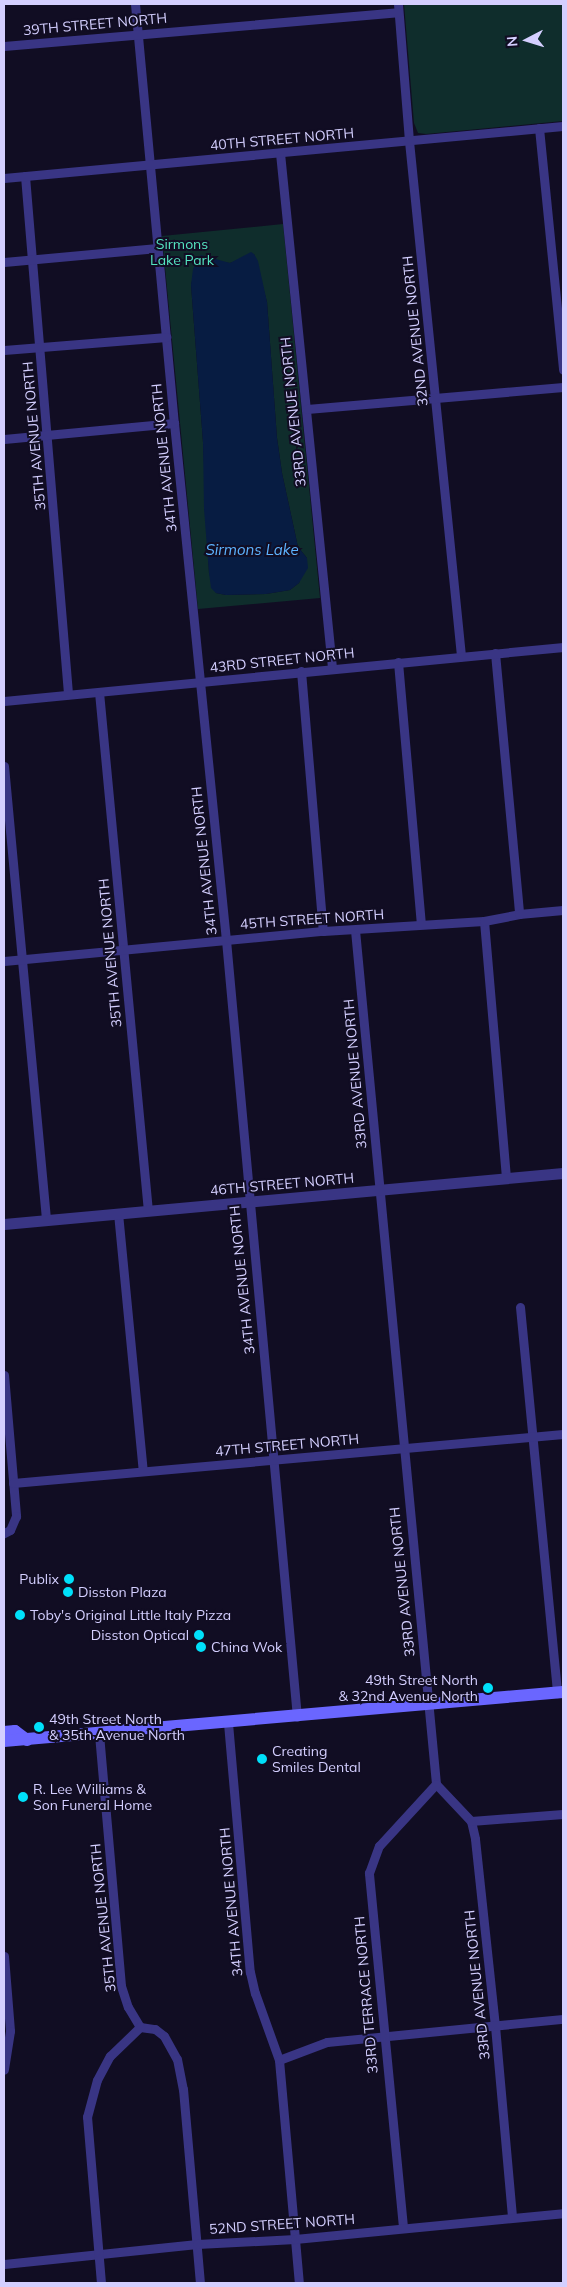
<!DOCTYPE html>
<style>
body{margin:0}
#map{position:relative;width:567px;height:2287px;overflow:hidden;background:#110d23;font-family:Mulish,sans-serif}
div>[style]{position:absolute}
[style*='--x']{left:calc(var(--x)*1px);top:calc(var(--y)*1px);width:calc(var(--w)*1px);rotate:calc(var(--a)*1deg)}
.green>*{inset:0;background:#0f2d2c}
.water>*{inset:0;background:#071c42}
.minor>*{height:9px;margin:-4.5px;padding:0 4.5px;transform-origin:4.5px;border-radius:4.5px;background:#393584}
.tertiary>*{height:11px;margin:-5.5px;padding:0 5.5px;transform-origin:5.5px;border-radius:5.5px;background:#393584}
.secondary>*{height:12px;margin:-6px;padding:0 6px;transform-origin:6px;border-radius:6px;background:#6a66ff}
.dots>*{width:14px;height:14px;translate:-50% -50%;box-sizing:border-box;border:2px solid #110d23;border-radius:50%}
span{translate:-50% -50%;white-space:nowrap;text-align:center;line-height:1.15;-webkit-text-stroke:4px #110d23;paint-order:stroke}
.street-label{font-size:14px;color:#d4cfff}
.park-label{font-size:14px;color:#55e5c1}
.poi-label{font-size:14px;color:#d4cfff}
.right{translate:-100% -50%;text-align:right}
.left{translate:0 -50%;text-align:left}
.water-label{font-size:15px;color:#5db3ff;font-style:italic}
.frame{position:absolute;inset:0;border:5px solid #d4cfff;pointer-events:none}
.north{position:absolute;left:502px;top:15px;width:50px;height:50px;-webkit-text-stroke:4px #110d23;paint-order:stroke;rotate:265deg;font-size:14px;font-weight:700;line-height:20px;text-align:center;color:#d4cfff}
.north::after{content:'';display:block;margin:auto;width:18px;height:22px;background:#d4cfff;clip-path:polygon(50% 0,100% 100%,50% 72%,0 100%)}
</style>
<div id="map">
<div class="green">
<i style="clip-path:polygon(404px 4px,563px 4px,563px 121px,426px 134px,418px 133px,414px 123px)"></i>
<i style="clip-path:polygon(evenodd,283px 224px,320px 598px,198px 609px,162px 236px,283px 224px,254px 254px,267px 302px,277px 438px,282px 473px,298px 547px,307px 558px,299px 583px,290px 590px,266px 594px,226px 595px,216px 593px,209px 573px,203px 442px,191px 285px,197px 260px,210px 256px,221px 262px,230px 263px,254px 254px)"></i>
</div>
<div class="water">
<i style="clip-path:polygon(251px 252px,254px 254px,258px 261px,267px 302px,277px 438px,282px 473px,298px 547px,307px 558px,308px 568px,299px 583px,290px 590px,266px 594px,226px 595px,216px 593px,211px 588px,209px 573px,204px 509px,203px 442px,191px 285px,193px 269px,201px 255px,230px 263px)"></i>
</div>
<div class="minor">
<i style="--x:135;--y:4;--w:421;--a:84.7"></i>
<i style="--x:174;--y:423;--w:520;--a:84.26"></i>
<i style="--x:226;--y:940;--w:780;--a:84.78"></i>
<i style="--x:398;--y:4;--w:137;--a:85.4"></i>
<i style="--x:409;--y:141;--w:518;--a:84.23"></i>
<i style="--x:4;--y:46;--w:395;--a:-4.9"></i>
<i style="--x:539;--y:128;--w:243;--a:84.3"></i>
<i style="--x:280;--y:153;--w:518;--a:84.23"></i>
<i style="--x:25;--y:176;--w:520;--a:85.25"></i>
<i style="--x:4;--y:178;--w:561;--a:-5.31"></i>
<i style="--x:4;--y:262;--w:154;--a:-5.2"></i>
<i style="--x:4;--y:350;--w:163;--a:-4.6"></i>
<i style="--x:307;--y:409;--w:257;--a:-4.9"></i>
<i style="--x:4;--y:439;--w:171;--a:-5.4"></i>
<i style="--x:495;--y:653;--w:262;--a:84.7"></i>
<i style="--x:398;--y:662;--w:263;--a:85"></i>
<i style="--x:301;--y:671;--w:261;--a:85.2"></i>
<i style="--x:99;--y:692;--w:521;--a:84.61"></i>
<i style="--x:4;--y:701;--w:562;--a:-5.52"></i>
<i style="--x:4;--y:766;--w:456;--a:84.7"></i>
<i style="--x:484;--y:921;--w:258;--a:85.1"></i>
<i style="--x:355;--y:930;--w:858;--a:84.58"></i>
<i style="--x:436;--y:1784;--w:51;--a:46.6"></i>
<i style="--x:471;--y:1821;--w:18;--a:77"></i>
<i style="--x:475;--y:1839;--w:188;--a:83.9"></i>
<i style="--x:495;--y:2026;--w:192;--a:84.9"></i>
<i style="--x:4;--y:961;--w:320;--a:-5.4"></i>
<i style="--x:323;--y:931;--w:161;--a:-3.6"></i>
<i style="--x:484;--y:921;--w:36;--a:-11"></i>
<i style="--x:519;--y:914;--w:44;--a:-5.2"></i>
<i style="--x:118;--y:1213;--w:259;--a:84.5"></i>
<i style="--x:520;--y:1307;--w:388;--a:84.5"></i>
<i style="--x:4;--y:1375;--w:142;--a:85.1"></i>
<i style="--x:16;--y:1516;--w:15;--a:113"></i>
<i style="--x:10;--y:1530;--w:7;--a:153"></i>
<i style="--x:13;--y:1483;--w:552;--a:-5.09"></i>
<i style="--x:228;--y:1723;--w:250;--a:85"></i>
<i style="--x:250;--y:1972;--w:22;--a:77"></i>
<i style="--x:255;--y:1993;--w:71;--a:70.3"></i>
<i style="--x:279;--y:2060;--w:224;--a:84.9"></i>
<i style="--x:99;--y:1734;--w:253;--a:85"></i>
<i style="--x:121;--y:1986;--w:22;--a:72"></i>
<i style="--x:128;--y:2007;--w:23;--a:59"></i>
<i style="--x:140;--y:2027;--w:15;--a:8"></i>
<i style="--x:155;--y:2029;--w:11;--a:38"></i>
<i style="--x:164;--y:2036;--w:26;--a:61"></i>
<i style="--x:177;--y:2059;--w:31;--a:79"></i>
<i style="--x:183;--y:2089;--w:195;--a:85"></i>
<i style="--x:471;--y:1821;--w:92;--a:-4.4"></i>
<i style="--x:4;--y:1956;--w:75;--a:85.4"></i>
<i style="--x:10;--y:2031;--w:39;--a:99"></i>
<i style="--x:279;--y:2060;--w:51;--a:-20.6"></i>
<i style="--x:327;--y:2042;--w:237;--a:-5.6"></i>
<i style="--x:403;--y:2227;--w:356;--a:-95.5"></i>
<i style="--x:369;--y:1873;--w:29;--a:-70"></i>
<i style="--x:379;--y:1846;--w:84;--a:-47.4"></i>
<i style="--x:4;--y:2264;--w:194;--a:-5.9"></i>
<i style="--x:197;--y:2244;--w:98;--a:-2.9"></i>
<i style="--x:295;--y:2239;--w:269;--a:-5.5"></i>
<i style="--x:101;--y:2283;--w:167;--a:-94.8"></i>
<i style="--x:87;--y:2117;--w:38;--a:-75"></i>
<i style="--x:97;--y:2080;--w:27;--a:-62"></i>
<i style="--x:110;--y:2056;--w:42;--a:-44"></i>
</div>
<div class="tertiary">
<i style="--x:4;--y:1224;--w:561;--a:-5.21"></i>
</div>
<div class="secondary">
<i style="--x:4;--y:1732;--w:11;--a:-5"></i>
<i style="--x:15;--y:1731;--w:15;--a:37"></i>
<i style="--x:4;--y:1741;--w:561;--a:-5.01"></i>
</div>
<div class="dots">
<i style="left:69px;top:1579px;background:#00e0fa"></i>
<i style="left:68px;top:1592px;background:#00e0fa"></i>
<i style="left:20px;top:1615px;background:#00e0fa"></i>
<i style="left:199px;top:1635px;background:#00e0fa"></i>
<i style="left:201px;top:1647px;background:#00e0fa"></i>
<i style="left:488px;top:1688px;background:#00e0fa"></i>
<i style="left:39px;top:1727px;background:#00e0fa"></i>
<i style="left:262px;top:1759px;background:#00e0fa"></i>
<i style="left:23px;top:1797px;background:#00e0fa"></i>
</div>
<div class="street-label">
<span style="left:95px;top:24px;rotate:-5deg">39TH STREET NORTH</span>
<span style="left:282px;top:139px;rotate:-5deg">40TH STREET NORTH</span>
<span style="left:415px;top:331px;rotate:-96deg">32ND AVENUE NORTH</span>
<span style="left:293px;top:412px;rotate:-96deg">33RD AVENUE NORTH</span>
<span style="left:34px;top:436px;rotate:-95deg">35TH AVENUE NORTH</span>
<span style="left:164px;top:458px;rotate:-96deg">34TH AVENUE NORTH</span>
<span style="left:282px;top:660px;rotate:-6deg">43RD STREET NORTH</span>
<span style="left:204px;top:861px;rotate:-96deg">34TH AVENUE NORTH</span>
<span style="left:312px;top:919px;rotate:-4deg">45TH STREET NORTH</span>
<span style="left:110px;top:953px;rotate:-95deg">35TH AVENUE NORTH</span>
<span style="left:355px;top:1074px;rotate:-95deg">33RD AVENUE NORTH</span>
<span style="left:282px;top:1184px;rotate:-5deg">46TH STREET NORTH</span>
<span style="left:242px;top:1280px;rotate:-96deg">34TH AVENUE NORTH</span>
<span style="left:287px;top:1445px;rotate:-5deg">47TH STREET NORTH</span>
<span style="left:402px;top:1582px;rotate:-96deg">33RD AVENUE NORTH</span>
<span style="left:231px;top:1902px;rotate:-95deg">34TH AVENUE NORTH</span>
<span style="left:103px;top:1918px;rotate:-96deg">35TH AVENUE NORTH</span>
<span style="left:477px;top:1985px;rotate:-96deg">33RD AVENUE NORTH</span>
<span style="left:366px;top:1995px;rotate:-95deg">33RD TERRACE NORTH</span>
<span style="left:282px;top:2224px;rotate:-4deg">52ND STREET NORTH</span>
</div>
<div class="park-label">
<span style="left:182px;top:252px">Sirmons<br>Lake Park</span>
</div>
<div class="poi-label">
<span class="right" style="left:59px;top:1579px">Publix</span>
<span class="left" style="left:78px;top:1592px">Disston Plaza</span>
<span class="left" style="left:30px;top:1615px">Toby's Original Little Italy Pizza</span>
<span class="right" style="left:189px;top:1635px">Disston Optical</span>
<span class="left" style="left:211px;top:1647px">China Wok</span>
<span class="right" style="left:478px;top:1688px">49th Street North<br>&amp; 32nd Avenue North</span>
<span class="left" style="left:49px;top:1727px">49th Street North<br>&amp; 35th Avenue North</span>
<span class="left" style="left:272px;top:1759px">Creating<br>Smiles Dental</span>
<span class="left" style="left:33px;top:1797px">R. Lee Williams &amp;<br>Son Funeral Home</span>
</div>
<div class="water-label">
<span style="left:252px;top:550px">Sirmons Lake</span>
</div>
<div class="frame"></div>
<div class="north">N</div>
</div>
